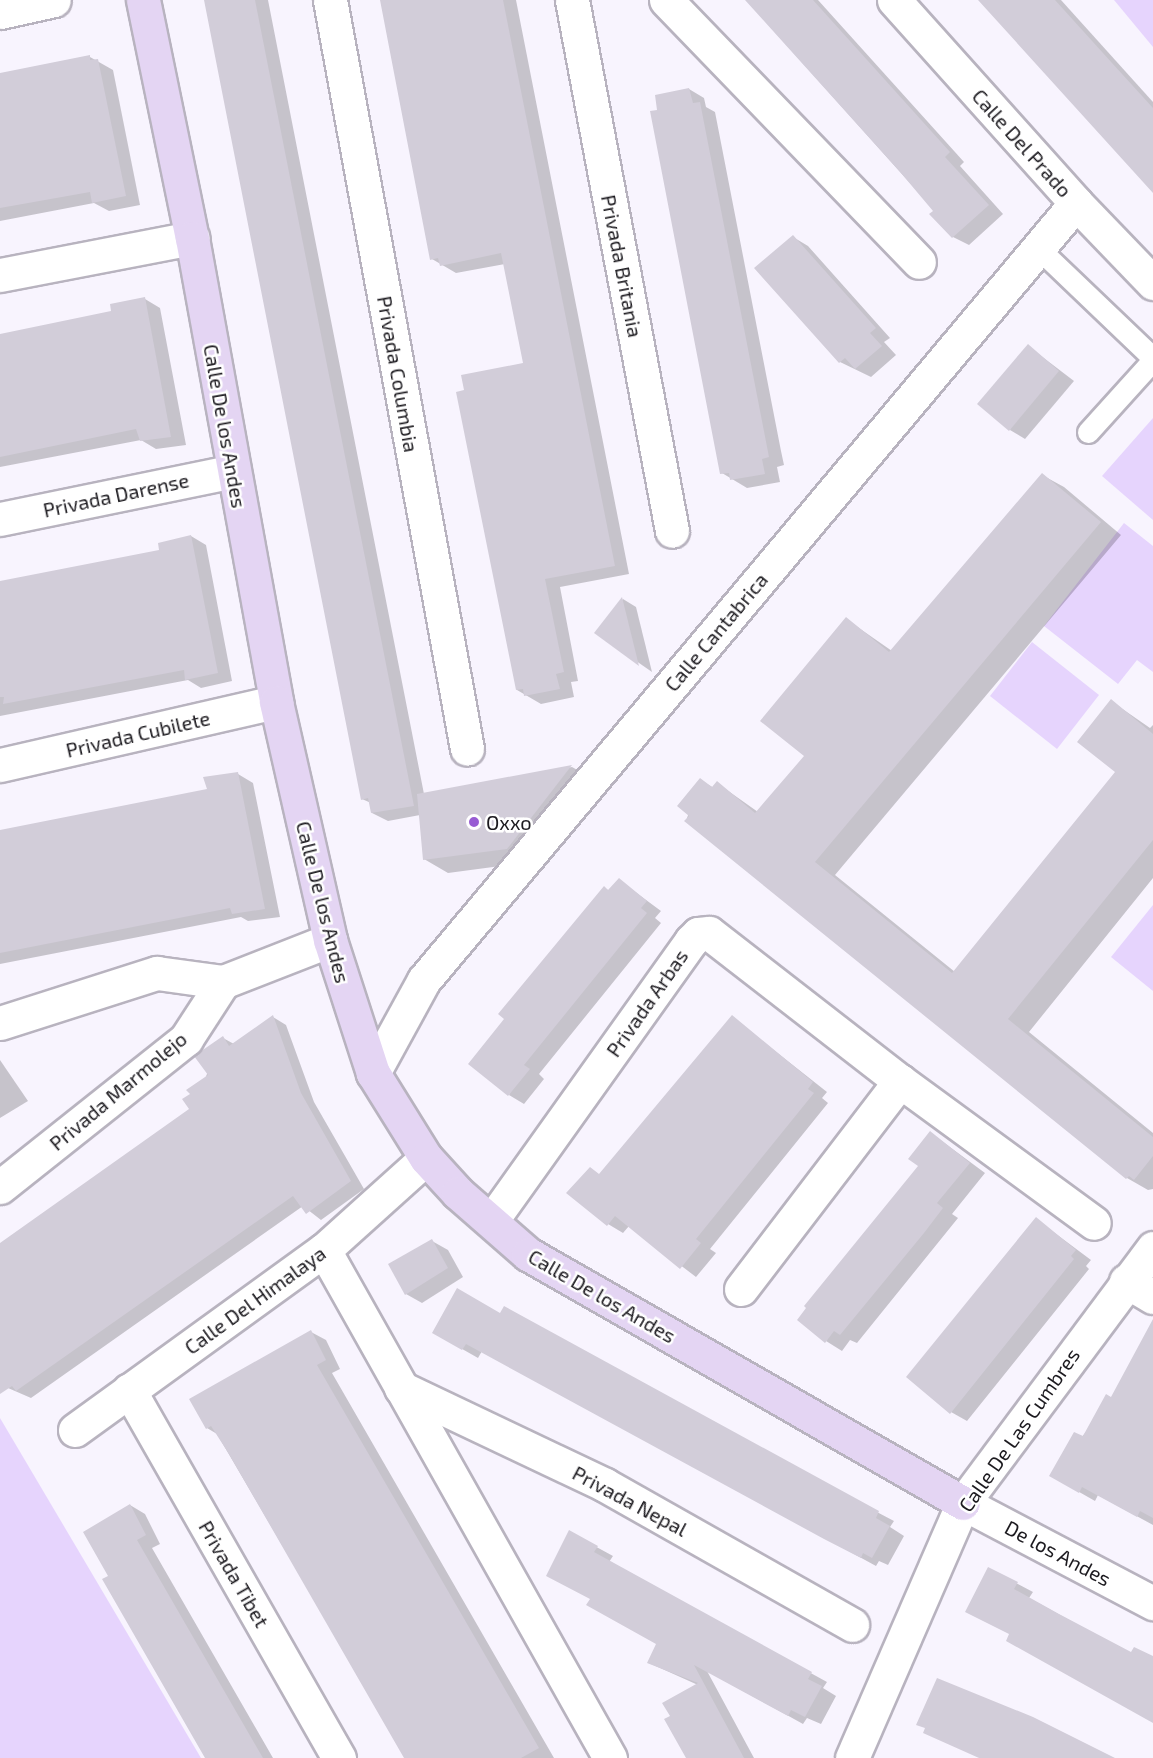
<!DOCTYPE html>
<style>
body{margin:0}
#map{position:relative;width:1153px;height:1758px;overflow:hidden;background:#f8f4fe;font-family:"Exo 2",sans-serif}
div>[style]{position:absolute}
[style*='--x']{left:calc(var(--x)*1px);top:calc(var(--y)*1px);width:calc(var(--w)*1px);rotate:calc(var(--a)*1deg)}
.green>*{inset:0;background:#e6d4fd}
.shadow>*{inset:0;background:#0003}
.building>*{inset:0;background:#d2cdd9}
.roads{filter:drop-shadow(2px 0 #b8b3bf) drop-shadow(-2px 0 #b8b3bf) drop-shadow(0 2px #b8b3bf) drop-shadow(0 -2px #b8b3bf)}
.lane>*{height:21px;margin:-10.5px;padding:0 10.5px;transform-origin:10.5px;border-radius:10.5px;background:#fff}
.street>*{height:33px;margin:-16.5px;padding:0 16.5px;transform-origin:16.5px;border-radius:16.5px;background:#fff}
.secondary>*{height:33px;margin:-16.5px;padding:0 16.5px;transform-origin:16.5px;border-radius:16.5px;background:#e4d5f3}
.dots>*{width:16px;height:16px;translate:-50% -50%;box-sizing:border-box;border:3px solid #fff;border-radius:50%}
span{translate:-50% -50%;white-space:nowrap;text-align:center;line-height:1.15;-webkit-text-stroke:5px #fff;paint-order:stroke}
.street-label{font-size:20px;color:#1c1a1f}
.poi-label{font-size:20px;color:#1c1a1f}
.left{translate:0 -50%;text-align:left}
</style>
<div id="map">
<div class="green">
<i style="clip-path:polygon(1114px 0,1153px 0,1153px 47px)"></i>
<i style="clip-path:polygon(1153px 418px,1153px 520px,1102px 476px)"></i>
<i style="clip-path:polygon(1124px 523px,1153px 546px,1153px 672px,1137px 660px,1118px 684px,1044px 626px)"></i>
<i style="clip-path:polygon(1032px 642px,1099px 695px,1057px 749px,990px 696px)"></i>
<i style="clip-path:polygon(1153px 905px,1153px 991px,1111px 957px)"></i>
<i style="clip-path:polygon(0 1418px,201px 1758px,0 1758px)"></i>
</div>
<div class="shadow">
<i style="clip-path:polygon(205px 0,268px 0,424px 794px,572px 767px,595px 780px,530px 862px,448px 873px,424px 859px,420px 815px,388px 821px,372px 813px,371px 803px,362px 799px)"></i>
<i style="clip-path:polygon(381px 0,516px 0,629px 574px,560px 587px,578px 681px,571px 682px,574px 697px,541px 704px,517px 690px,525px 364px,505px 264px,456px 273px,432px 259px)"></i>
<i style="clip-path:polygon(746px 0,818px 0,964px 162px,960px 166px,1003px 214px,969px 245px,953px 237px,935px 211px)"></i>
<i style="clip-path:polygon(979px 0,1061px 0,1153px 102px,1153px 191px)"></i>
<i style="clip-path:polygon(90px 57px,113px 70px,140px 205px,109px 211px,94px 203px,0 221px,0 74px)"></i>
<i style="clip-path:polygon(689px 89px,704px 98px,706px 107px,715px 112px,781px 451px,784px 465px,777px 467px,780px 482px,747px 488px,722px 473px,659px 111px)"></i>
<i style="clip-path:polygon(793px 237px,808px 246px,890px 338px,884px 342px,896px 355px,871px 377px,840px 362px)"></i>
<i style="clip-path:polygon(145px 299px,160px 308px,186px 445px,156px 449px,141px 440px,0 467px,0 335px,113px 312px)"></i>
<i style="clip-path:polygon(1028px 346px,1074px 381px,1025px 439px,1010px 430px)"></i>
<i style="clip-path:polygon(1042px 475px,1064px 487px,1121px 535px,835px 875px,955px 972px,1117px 772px,1111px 701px,1150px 728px,1153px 725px,1153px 878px,1029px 1032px,1153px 1133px,1153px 1189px,1148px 1190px,1127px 1178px,686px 821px,700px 780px,714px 788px,717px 783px,758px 812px,806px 756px,846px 619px,892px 651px)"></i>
<i style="clip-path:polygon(191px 536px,206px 545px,232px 681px,201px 688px,188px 680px,0 716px,0 583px,161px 551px)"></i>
<i style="clip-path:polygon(623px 599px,636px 607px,652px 672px,596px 633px)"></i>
<i style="clip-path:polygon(238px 774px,253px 783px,280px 917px,248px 921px,241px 917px,0 964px,0 903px)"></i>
<i style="clip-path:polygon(619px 880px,661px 911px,655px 918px,661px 923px,539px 1074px,544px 1079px,524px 1104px,509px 1095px,604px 888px,610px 891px)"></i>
<i style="clip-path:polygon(273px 1017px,286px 1025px,314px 1102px,364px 1189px,321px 1220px,303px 1206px,31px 1398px,8px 1388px,0 1377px,0 1244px,191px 1110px,223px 1038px,234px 1044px)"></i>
<i style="clip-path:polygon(732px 1017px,827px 1092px,822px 1098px,828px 1103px,710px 1249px,716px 1253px,696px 1277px,629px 1226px,623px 1233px,608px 1224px,590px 1169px,600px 1175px)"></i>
<i style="clip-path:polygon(0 1060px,28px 1101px,0 1118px)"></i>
<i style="clip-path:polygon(931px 1133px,985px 1173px,952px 1214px,958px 1218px,857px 1343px,850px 1340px,842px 1351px,826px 1341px,920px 1166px)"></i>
<i style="clip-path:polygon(1036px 1219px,1091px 1260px,1086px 1266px,1089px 1269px,967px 1421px,951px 1412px)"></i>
<i style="clip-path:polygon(432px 1241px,448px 1250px,463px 1277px,422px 1303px,406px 1294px)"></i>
<i style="clip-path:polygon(500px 1314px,894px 1521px,890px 1527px,904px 1536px,888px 1565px,879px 1561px,876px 1566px,482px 1351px,478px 1358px,434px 1333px)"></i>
<i style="clip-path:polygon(311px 1332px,326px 1340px,340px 1369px,332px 1373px,554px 1758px,407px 1758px,217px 1434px,207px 1428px)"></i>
<i style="clip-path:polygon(1153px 1364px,1153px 1525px,1098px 1495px,1095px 1501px,1051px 1476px,1112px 1399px)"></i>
<i style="clip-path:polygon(130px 1505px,145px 1514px,160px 1544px,152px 1548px,273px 1758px,207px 1758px,110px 1576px)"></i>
<i style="clip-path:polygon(569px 1532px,613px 1556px,609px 1562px,827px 1682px,823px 1688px,836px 1696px,821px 1724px,807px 1718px,803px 1724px,707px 1671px,754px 1758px,687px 1758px,673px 1717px,698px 1685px,649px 1663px,658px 1644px,592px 1599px)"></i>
<i style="clip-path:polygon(989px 1569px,1033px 1592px,1029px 1598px,1131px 1654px,1153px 1658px,1153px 1720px,1011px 1635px)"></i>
</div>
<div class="building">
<i style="clip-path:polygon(204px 0,255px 0,414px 806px,371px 813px,368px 798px,361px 800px)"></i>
<i style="clip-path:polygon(380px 0,503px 0,615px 566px,545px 579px,564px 672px,556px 674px,560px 689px,524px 696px,523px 689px,516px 690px,456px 392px,464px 390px,461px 375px,523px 363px,501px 253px,440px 266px,438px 258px,430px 260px)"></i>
<i style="clip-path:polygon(745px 0,813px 0,950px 152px,945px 157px,989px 205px,952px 238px,929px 214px,933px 211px,901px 173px)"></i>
<i style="clip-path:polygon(978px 0,1055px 0,1112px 63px,1153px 108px,1153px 193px)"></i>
<i style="clip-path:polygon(90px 55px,90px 60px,98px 59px,126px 196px,92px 203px,90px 192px,0 208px,0 73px)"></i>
<i style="clip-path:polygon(689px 88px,693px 103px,700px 102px,769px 457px,762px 459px,765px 474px,730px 480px,729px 473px,720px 474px,650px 111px,657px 110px,655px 95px)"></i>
<i style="clip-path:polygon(793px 235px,876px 328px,870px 333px,882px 346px,855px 369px,845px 358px,839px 363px,754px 268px)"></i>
<i style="clip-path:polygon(145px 297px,171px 437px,140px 441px,136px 429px,0 457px,0 334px,111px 311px,110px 304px)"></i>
<i style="clip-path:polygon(1028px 344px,1059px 371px,1009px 431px,977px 404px)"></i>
<i style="clip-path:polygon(1042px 473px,1101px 522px,815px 862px,952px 973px,1115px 772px,1077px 742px,1111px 699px,1153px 734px,1153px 840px,1008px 1019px,1153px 1137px,1153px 1156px,1134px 1180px,1129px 1176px,1126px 1179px,684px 821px,689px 816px,677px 806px,700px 778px,712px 787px,717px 781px,755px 813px,804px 756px,760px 721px,846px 617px,889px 652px)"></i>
<i style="clip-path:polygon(191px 535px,218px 673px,185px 680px,184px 670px,3px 704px,4px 697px,0 697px,0 581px,159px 550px,158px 543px)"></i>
<i style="clip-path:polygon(622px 597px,639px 666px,594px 633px)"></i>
<i style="clip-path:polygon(572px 765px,507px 849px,423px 860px,417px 794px)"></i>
<i style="clip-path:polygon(238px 772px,265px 909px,232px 914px,230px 908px,0 953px,0 830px,207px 789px,203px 777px)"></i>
<i style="clip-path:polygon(619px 878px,647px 901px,641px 908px,647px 913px,524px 1065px,530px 1069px,508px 1096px,468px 1064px,504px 1019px,498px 1014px,604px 886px,608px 890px)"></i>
<i style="clip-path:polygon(273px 1015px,301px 1093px,351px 1181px,306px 1214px,293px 1196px,16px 1391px,12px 1386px,0 1394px,0 1243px,189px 1109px,182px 1099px,190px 1094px,186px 1090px,208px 1075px,194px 1056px,223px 1036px,229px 1046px)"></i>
<i style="clip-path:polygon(732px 1015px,813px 1082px,808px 1089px,814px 1093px,696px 1239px,701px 1243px,680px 1269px,615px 1216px,607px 1226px,566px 1193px,590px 1167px,599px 1174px)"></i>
<i style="clip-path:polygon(930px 1131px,970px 1163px,937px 1203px,943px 1208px,924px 1233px,840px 1335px,834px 1331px,825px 1343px,797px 1320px,806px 1308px,804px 1306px,918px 1166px,908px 1159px)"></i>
<i style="clip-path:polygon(1036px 1217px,1076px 1250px,1071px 1256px,1074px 1259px,950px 1414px,906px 1377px)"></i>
<i style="clip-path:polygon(432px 1239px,448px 1268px,405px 1295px,388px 1264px)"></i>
<i style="clip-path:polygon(457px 1288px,500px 1313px,504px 1306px,879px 1511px,876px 1518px,890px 1526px,872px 1558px,863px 1553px,861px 1558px,824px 1539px,466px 1344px,462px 1350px,432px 1333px)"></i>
<i style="clip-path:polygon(1153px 1319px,1153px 1518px,1140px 1511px,1137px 1517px,1082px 1487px,1079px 1493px,1049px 1476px,1074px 1432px,1083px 1436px,1106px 1394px,1111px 1397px)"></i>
<i style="clip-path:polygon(311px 1330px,326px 1360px,317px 1365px,539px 1748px,521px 1758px,404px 1758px,229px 1454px,211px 1426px,206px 1429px,189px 1399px)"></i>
<i style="clip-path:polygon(130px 1504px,146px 1535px,137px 1540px,263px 1758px,205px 1758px,102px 1579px,108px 1576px,83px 1532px)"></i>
<i style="clip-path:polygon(569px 1530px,598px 1546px,594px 1552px,812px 1672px,808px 1679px,822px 1686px,805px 1717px,791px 1710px,788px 1716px,694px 1665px,744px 1758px,686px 1758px,664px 1719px,670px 1716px,662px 1703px,698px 1683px,647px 1663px,656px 1644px,586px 1605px,590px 1599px,546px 1576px)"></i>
<i style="clip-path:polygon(988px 1567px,1018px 1582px,1014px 1589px,1059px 1614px,1131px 1652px,1134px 1647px,1153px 1656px,1153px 1723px,1006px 1641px,1009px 1634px,965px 1612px)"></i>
<i style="clip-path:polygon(937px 1678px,1033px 1717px,1115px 1758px,979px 1758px,923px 1733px,925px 1728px,916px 1725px)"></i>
</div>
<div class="roads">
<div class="lane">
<i style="--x:1038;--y:248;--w:159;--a:43.7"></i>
<i style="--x:1088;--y:432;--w:97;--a:-47.9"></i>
</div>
<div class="street">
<i style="--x:330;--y:0;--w:761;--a:79.63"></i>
<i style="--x:572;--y:0;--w:540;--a:79.33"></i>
<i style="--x:666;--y:0;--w:364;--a:46"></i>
<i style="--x:894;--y:0;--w:273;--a:48.1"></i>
<i style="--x:1076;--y:203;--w:111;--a:46.1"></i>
<i style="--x:0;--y:12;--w:55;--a:-12.5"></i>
<i style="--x:0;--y:275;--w:196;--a:-10.9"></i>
<i style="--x:0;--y:519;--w:238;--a:-11.6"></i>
<i style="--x:0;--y:765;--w:283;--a:-12.9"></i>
<i style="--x:0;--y:1023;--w:165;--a:-17.7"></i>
<i style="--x:157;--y:973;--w:67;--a:7.8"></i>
<i style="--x:223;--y:982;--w:115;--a:-21.4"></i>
<i style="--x:373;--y:1073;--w:106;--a:-61.3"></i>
<i style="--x:424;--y:980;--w:1014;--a:-50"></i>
<i style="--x:0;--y:1187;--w:238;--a:-38.5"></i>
<i style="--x:186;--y:1039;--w:68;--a:-57"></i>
<i style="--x:492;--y:1220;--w:343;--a:-54.5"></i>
<i style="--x:691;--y:941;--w:10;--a:-45"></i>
<i style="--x:698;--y:934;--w:11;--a:-5"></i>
<i style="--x:709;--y:933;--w:242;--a:37.8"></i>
<i style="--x:900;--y:1081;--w:240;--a:36.2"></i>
<i style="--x:324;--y:1250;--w:583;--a:60.62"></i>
<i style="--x:1126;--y:1281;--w:31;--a:31"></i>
<i style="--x:741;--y:1289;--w:262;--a:-52.6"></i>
<i style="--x:401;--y:1388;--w:226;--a:25.4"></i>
<i style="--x:605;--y:1485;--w:284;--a:29.5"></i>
<i style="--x:129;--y:1390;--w:424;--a:60.3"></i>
<i style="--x:75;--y:1430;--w:307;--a:-35.9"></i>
<i style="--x:324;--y:1250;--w:137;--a:-42"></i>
<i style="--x:963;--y:1503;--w:215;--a:27.8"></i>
<i style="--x:852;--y:1758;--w:278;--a:-66.5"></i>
<i style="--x:963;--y:1503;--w:318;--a:-53.3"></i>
</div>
<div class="secondary">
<i style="--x:143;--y:0;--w:243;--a:78.4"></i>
<i style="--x:192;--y:238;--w:472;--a:79.7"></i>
<i style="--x:276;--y:702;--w:244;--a:77.2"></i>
<i style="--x:330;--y:940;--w:140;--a:72.1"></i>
<i style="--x:373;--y:1073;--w:100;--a:58.1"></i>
<i style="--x:426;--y:1158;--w:47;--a:47.6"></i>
<i style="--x:458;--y:1193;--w:93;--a:41.1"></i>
<i style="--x:528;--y:1254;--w:501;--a:29.79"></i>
</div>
</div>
<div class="dots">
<i style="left:474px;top:822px;background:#985cd3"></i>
</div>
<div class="street-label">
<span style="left:1022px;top:143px;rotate:48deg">Calle Del Prado</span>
<span style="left:622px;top:266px;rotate:79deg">Privada Britania</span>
<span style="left:398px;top:374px;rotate:80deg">Privada Columbia</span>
<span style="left:225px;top:426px;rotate:80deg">Calle De los Andes</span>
<span style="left:116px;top:495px;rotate:-12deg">Privada Darense</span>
<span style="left:716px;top:632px;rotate:-50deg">Calle Cantabrica</span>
<span style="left:138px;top:734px;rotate:-13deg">Privada Cubilete</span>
<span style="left:323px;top:902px;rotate:76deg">Calle De los Andes</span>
<span style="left:647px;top:1003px;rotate:-55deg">Privada Arbas</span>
<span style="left:118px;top:1091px;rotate:-40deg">Privada Marmolejo</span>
<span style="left:602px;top:1296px;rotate:30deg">Calle De los Andes</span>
<span style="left:255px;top:1300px;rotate:-36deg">Calle Del Himalaya</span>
<span style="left:1019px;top:1430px;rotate:-55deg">Calle De Las Cumbres</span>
<span style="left:630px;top:1501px;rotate:28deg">Privada Nepal</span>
<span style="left:1058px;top:1553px;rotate:28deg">De los Andes</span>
<span style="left:234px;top:1574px;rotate:60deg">Privada Tibet</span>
</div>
<div class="poi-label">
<span class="left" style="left:486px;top:822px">Oxxo</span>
</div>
</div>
